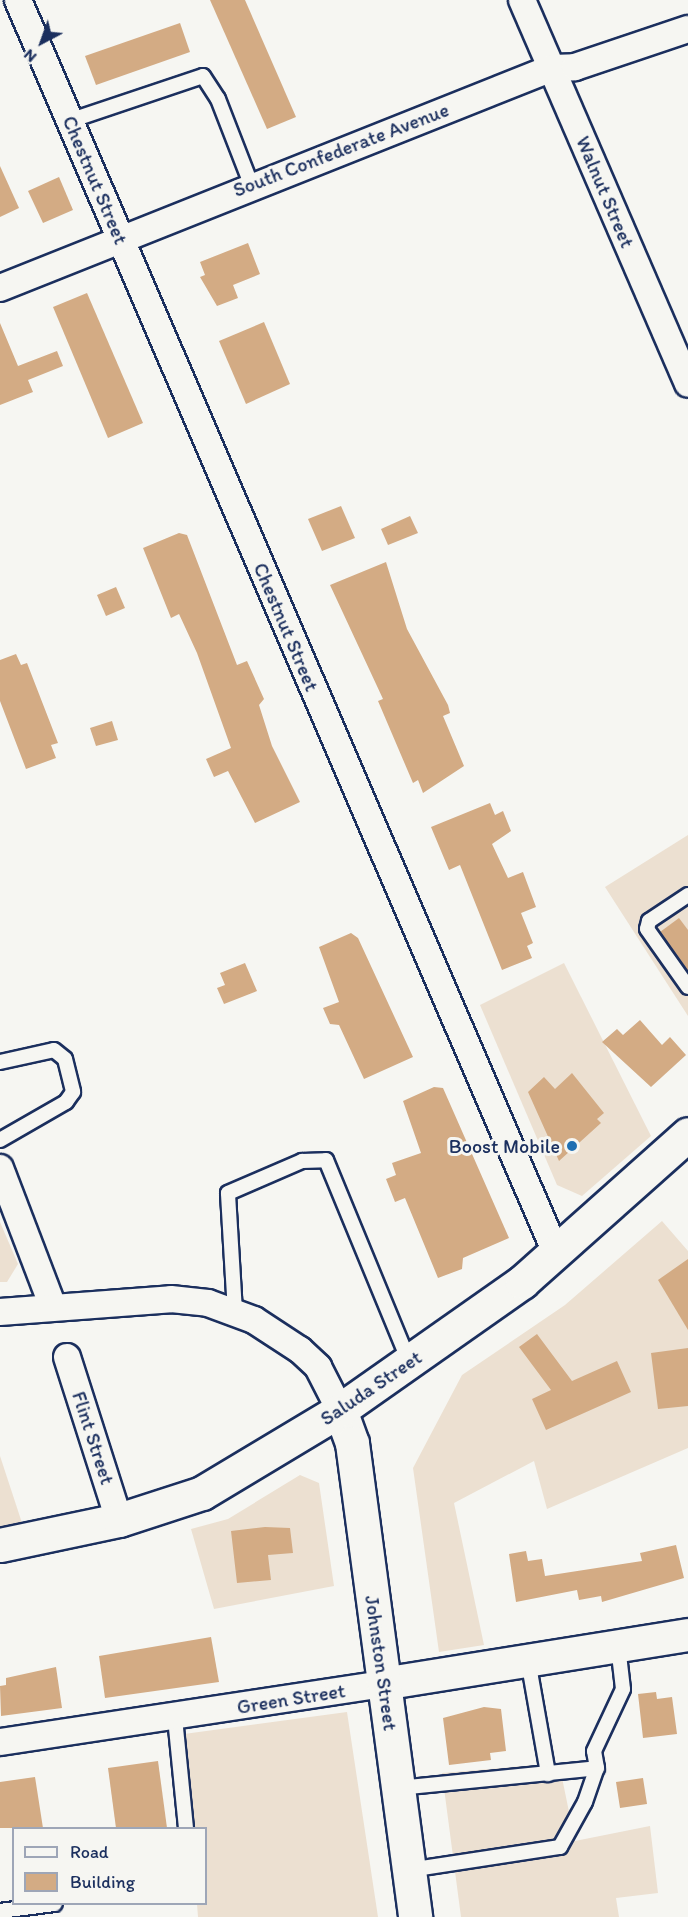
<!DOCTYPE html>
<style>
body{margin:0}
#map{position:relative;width:688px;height:1917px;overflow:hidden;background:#f6f6f2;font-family:Itim,sans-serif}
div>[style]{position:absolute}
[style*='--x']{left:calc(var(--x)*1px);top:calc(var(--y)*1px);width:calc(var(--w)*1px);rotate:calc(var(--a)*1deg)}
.built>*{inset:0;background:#ece0d1}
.building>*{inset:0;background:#d3ab84}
.roads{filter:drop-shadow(2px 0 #1b2f5e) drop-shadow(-2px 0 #1b2f5e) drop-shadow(0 2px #1b2f5e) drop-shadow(0 -2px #1b2f5e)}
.service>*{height:14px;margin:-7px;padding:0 7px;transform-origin:7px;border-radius:7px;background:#f6f6f2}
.minor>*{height:26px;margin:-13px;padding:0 13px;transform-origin:13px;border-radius:13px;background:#f6f6f2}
.tertiary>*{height:32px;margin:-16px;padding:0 16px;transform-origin:16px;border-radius:16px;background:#f6f6f2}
.secondary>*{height:33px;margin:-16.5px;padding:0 16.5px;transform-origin:16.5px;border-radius:16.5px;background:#f6f6f2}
.dots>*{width:16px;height:16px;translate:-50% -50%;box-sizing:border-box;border:3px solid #f6f6f2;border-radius:50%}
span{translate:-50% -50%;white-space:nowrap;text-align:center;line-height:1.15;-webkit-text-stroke:6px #f6f6f2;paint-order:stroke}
.street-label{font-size:20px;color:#1b2f5e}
.poi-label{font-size:20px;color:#1b2f5e}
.right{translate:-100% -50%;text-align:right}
.legend{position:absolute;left:12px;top:1827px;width:195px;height:78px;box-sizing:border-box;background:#f6f6f2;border:2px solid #9ea6b7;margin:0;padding:8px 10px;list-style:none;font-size:18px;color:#1b2f5e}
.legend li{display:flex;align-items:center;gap:12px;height:30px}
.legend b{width:30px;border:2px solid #9ea6b7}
.north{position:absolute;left:12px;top:12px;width:60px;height:60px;-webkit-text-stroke:4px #f6f6f2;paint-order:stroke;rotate:221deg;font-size:16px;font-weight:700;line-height:24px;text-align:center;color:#1b2f5e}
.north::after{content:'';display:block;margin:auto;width:21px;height:27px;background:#1b2f5e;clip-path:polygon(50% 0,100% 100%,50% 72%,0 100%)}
</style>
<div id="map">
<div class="built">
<i style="clip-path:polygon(688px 835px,688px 1016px,605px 887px)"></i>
<i style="clip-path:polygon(564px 963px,651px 1136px,582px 1196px,557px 1185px,480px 1005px)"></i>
<i style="clip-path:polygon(662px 1221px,688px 1251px,688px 1448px,547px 1509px,534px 1461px,454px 1503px,484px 1645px,439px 1652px,413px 1468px,462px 1375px,565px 1305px)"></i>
<i style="clip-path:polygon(0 1222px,18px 1264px,7px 1282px,0 1282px)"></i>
<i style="clip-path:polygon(0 1456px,23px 1526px,0 1530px)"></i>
<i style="clip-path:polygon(300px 1475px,319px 1483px,334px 1586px,214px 1609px,191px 1529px,228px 1519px)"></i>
<i style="clip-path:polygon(347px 1712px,378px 1917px,198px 1917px,197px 1904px,206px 1904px,206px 1828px,191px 1828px,184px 1734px)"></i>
<i style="clip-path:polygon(559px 1763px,575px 1841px,650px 1826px,658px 1893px,616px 1898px,619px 1917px,461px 1917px,442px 1773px)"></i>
</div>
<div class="building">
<i style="clip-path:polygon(210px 0,245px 0,296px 117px,267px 129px)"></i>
<i style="clip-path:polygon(180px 23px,190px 52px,96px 85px,85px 56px)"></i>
<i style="clip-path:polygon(0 166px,19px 208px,0 217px)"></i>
<i style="clip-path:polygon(59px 177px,73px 210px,43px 223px,28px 191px)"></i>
<i style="clip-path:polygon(248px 243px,260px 274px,233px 285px,238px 298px,217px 306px,200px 277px,205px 275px,200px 262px)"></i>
<i style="clip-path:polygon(87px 293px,143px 423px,108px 438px,53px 307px)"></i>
<i style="clip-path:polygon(264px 322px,290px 384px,246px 404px,219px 341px)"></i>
<i style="clip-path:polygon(0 323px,18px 366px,57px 351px,63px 366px,28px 380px,33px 392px,0 405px)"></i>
<i style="clip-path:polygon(341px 506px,355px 538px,322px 551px,308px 519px)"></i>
<i style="clip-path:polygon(410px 516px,418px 533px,388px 545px,381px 529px)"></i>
<i style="clip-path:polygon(179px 533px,187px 535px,237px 665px,247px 661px,264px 699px,259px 705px,272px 746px,300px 802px,255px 823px,228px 771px,214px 777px,206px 759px,231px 748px,197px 653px,179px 614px,171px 618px,143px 548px)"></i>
<i style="clip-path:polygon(386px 562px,407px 629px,448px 705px,450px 713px,443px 716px,464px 766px,423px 793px,418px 780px,413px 783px,378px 701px,383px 699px,330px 585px)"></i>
<i style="clip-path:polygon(116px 587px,125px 608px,106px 616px,97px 595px)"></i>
<i style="clip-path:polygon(16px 654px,21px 665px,27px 663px,58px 743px,51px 745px,56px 758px,26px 769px,0 701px,0 660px)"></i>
<i style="clip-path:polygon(112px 721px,118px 740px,96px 746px,90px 728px)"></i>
<i style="clip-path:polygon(490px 803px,495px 815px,503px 811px,511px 831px,492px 844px,508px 878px,523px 872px,536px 907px,521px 913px,533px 943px,527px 946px,532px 958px,502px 970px,460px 865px,449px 870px,431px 827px)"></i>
<i style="clip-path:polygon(679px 918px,688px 930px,688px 971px,660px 932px)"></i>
<i style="clip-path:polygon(351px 933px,358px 938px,413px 1057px,364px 1079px,339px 1025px,330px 1024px,323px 1008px,339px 1002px,319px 947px)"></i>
<i style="clip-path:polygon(245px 963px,257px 991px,224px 1004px,217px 988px,225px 985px,220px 973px)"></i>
<i style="clip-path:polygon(640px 1020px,662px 1045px,670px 1037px,686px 1055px,651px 1087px,602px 1042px,617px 1029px,623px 1035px)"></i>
<i style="clip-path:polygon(572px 1073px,604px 1113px,597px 1119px,601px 1123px,559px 1161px,528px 1092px,544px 1077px,555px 1089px)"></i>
<i style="clip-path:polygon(434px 1087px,443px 1088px,509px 1238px,463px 1258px,462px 1269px,438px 1278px,405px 1198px,395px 1202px,386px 1179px,396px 1175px,392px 1163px,421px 1153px,403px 1101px)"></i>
<i style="clip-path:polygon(688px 1259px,688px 1330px,658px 1280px)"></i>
<i style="clip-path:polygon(537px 1334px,572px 1381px,617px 1361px,631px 1392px,546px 1430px,532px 1399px,551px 1390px,519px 1347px)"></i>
<i style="clip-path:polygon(688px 1348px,688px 1406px,658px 1409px,651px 1353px)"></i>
<i style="clip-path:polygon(265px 1527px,290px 1528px,293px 1553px,268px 1555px,271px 1580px,237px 1583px,231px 1531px)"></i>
<i style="clip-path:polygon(676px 1545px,684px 1578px,602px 1602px,601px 1596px,579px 1600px,577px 1590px,516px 1602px,509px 1554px,526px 1551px,528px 1561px,542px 1559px,545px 1576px,642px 1561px,640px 1553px)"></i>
<i style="clip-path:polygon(211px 1637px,219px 1682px,105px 1698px,99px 1656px)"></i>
<i style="clip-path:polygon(56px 1667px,62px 1708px,1px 1716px,0 1686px,6px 1685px,6px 1678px)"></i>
<i style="clip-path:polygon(656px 1692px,657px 1699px,672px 1697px,677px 1734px,643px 1738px,638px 1694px)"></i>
<i style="clip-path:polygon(484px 1707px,501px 1709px,506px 1751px,490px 1753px,491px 1760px,449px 1765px,443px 1718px)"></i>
<i style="clip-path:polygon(158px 1761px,167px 1828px,116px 1828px,108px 1768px)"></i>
<i style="clip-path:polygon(35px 1777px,43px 1828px,0 1828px,0 1782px)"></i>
<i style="clip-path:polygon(643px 1778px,647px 1804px,620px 1808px,616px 1782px)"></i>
</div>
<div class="roads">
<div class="service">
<i style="--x:69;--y:121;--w:141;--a:-18.6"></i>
<i style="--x:203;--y:76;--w:27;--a:57"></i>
<i style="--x:218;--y:99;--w:91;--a:68.8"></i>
<i style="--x:688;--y:895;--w:47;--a:146.3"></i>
<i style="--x:649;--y:921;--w:8;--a:104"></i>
<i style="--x:647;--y:929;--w:71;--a:54.7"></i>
<i style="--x:0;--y:1062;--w:55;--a:-12.5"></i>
<i style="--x:54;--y:1050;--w:14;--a:39"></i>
<i style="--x:65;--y:1059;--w:34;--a:76"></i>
<i style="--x:73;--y:1092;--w:12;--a:125"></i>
<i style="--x:66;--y:1102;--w:76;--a:150.1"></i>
<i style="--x:235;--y:1312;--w:119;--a:-93.4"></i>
<i style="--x:228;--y:1193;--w:81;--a:-23.4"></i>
<i style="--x:302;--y:1161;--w:24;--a:-2"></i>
<i style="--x:326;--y:1160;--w:217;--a:67.6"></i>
<i style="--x:528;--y:1660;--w:116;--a:80"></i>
<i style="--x:175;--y:1718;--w:111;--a:84.3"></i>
<i style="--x:398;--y:1788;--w:200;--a:-5.7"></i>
<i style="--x:409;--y:1870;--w:153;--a:-8.7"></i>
<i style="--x:560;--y:1847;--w:51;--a:-60.9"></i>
<i style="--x:585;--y:1802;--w:36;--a:-71"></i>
<i style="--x:597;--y:1768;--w:17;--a:-100"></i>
<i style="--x:594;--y:1751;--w:68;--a:-64.9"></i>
<i style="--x:623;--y:1689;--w:43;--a:-96.6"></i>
<i style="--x:0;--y:1911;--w:55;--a:-7.3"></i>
</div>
<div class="minor">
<i style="--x:18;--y:0;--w:1364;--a:66.76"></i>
<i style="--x:522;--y:0;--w:418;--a:66.6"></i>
<i style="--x:0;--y:288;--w:594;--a:-21.73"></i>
<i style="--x:552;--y:68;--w:23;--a:-2"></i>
<i style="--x:575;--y:67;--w:119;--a:-18.6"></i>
<i style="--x:0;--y:1168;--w:149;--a:69.1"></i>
<i style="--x:0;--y:1312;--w:171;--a:-4.3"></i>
<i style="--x:171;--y:1299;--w:37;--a:6"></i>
<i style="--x:208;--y:1303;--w:49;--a:20.3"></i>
<i style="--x:254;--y:1320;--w:55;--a:33.1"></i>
<i style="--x:300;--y:1350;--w:25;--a:43"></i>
<i style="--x:318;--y:1367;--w:48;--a:62.9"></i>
<i style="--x:67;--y:1357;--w:171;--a:72.3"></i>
<i style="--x:0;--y:1742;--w:387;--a:-8.6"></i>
</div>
<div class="tertiary">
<i style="--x:383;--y:1684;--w:309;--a:-9.1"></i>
</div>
<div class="secondary">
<i style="--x:340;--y:1410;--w:35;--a:70"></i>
<i style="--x:352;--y:1443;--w:478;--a:82.4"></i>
<i style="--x:0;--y:1545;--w:122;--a:-11.9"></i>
<i style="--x:119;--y:1520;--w:87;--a:-18"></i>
<i style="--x:202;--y:1493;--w:161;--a:-31"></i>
<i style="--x:340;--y:1410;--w:223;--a:-35.1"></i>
<i style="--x:522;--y:1282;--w:222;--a:-41.7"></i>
</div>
</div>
<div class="dots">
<i style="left:572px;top:1146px;background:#1f6fb2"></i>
</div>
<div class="street-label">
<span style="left:341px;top:150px;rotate:-21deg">South Confederate Avenue</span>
<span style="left:95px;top:180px;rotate:67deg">Chestnut Street</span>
<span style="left:605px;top:192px;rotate:67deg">Walnut Street</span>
<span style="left:286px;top:627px;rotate:67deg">Chestnut Street</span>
<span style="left:371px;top:1388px;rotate:-34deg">Saluda Street</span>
<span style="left:93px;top:1438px;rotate:72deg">Flint Street</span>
<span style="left:381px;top:1663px;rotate:82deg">Johnston Street</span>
<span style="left:291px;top:1699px;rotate:-9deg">Green Street</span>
</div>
<div class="poi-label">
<span class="right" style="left:560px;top:1146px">Boost Mobile</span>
</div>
<ul class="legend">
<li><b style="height:8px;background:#f6f6f2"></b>Road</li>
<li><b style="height:16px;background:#d3ab84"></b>Building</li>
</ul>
<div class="north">N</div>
</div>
